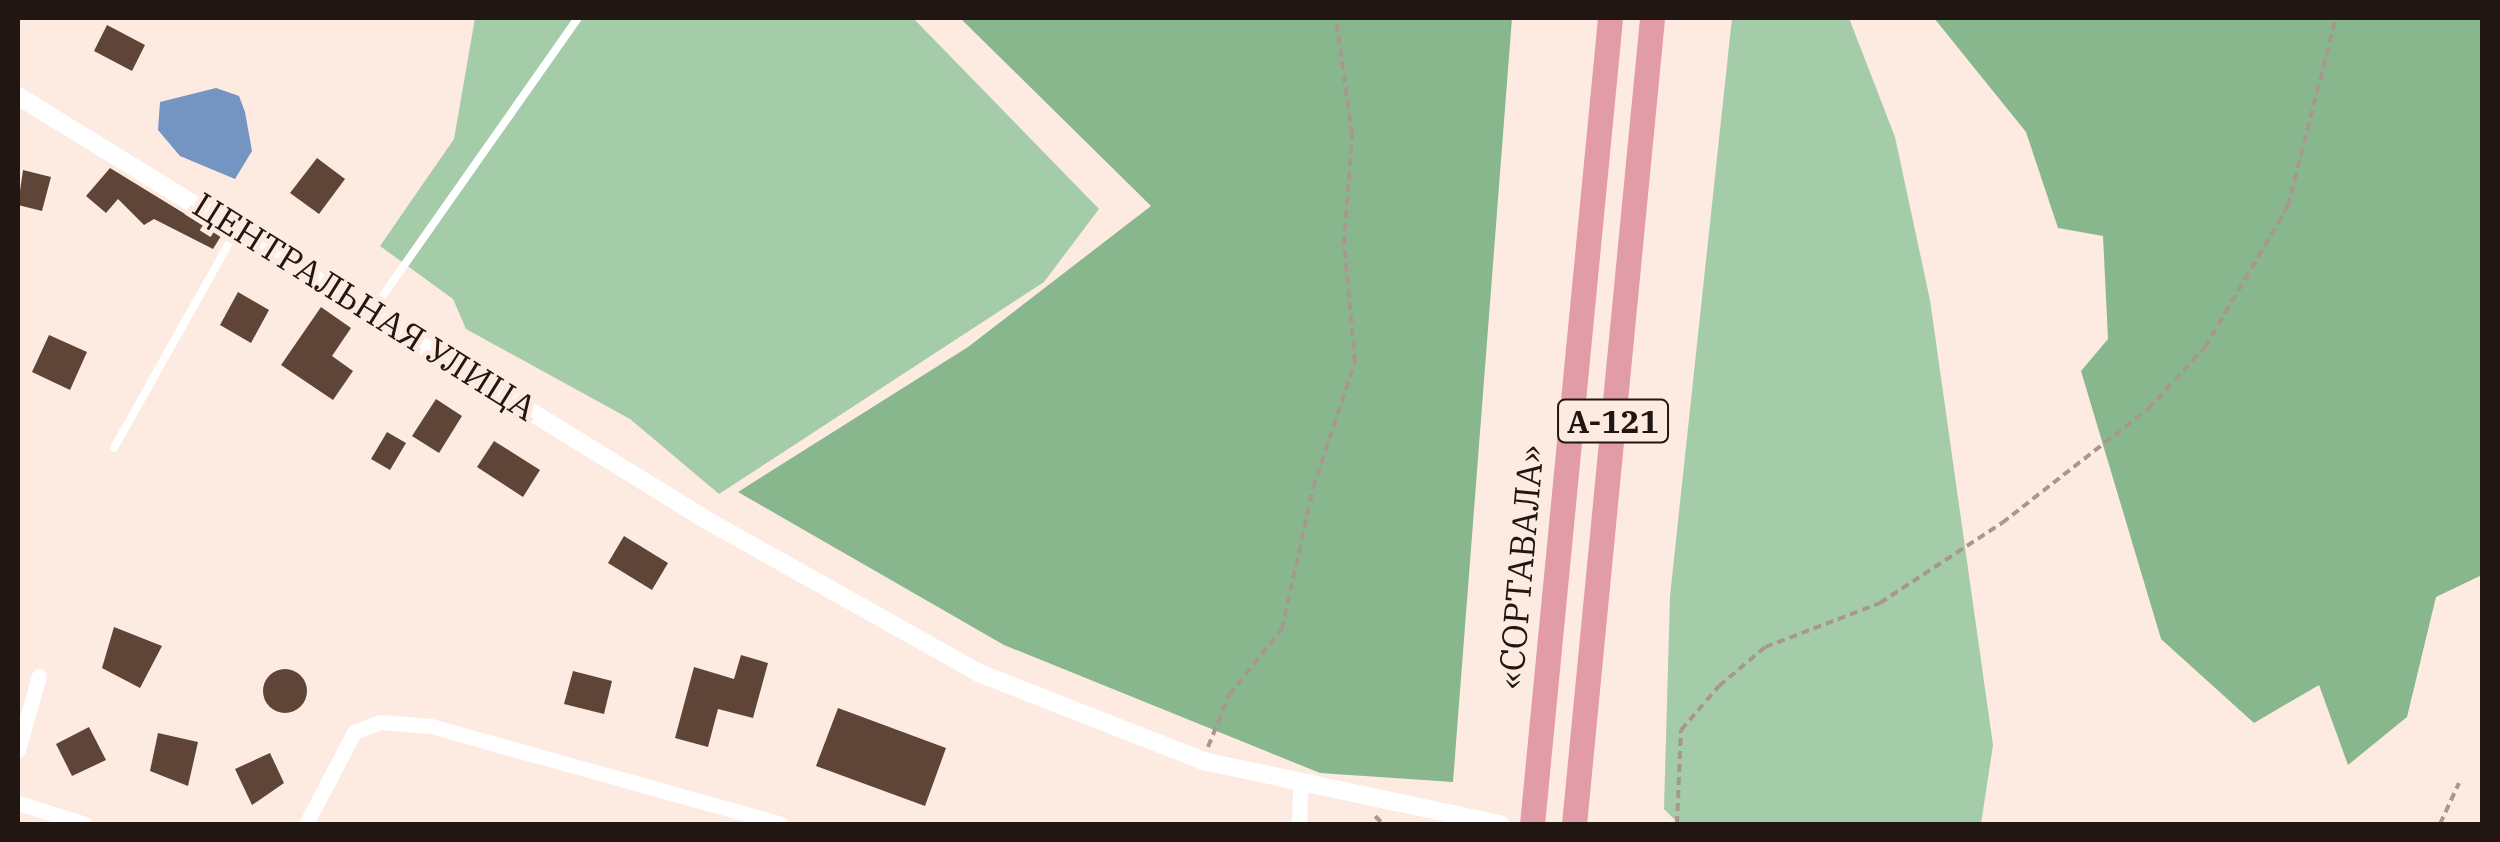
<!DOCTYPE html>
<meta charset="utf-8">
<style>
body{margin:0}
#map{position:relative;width:2500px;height:842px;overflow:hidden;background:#fdebe1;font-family:"IBM Plex Serif",serif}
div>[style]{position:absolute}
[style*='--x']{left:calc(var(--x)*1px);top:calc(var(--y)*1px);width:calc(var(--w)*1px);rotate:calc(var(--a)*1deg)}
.green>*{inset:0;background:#a5cca9}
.forest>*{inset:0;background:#88b78d}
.water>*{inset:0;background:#7494c2}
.building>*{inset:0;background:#5e4538}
.round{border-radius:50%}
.path>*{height:4px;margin-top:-2px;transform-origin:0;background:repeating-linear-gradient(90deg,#a7978f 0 8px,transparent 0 13px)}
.service>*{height:8px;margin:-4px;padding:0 4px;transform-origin:4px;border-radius:4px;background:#fff}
.minor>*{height:15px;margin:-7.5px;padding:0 7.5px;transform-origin:7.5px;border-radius:7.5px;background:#fff}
.tertiary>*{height:18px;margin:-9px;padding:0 9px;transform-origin:9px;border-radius:9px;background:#fff}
.trunk>*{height:25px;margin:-12.5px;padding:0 12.5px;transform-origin:12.5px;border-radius:12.5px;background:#e29ca8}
span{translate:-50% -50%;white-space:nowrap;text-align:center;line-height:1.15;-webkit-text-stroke:10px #fdebe1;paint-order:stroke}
.shield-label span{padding:2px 8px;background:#fdebe1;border:2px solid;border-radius:8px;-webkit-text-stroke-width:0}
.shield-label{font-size:32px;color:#211611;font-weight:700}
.street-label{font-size:35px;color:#211611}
.frame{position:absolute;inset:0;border:20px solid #211611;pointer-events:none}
</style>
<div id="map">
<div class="green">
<i style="clip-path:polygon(475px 18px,913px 18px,1099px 209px,1044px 282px,719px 494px,630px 419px,466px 329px,453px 299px,380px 246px,454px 139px)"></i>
<i style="clip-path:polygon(1732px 18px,1849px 18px,1895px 137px,1930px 300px,1993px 745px,1981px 824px,1679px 824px,1664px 809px,1670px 596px)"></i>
</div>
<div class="forest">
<i style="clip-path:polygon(960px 18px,1512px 18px,1453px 782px,1320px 773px,1004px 645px,738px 492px,968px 347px,1151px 206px)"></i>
<i style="clip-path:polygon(1934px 18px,2482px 18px,2482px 575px,2436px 597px,2407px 717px,2348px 765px,2319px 685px,2254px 723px,2161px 639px,2081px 371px,2108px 339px,2103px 236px,2058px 228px,2026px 132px)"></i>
</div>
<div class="water">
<i style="clip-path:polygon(216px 88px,239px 96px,245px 112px,252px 151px,235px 179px,180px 156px,158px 130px,160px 102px)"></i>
</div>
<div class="building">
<i style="clip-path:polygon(107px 25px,145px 45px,132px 71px,94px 51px)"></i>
<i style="clip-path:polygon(317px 158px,345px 179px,319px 214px,290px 193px)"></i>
<i style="clip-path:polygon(110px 168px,221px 236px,213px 249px,154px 219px,144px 225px,118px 199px,106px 213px,86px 196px)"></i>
<i style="clip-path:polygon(23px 170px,51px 177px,42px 211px,18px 205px)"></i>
<i style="clip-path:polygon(238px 292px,269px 310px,251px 343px,220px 325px)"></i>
<i style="clip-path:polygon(321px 307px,351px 328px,332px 356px,353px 371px,333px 400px,281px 365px)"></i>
<i style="clip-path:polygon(49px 335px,87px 352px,70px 390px,32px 372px)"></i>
<i style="clip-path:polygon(436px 399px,462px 416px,439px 453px,412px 436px)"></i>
<i style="clip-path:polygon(387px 432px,406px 443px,390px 470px,371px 459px)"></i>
<i style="clip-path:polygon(494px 441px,540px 470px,523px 497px,477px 467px)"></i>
<i style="clip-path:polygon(624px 536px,668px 563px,652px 590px,608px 563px)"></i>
<i style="clip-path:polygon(114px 627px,162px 646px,140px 688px,102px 668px)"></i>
<i style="clip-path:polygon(741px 655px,768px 663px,753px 718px,718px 709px,708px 747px,675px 738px,694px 667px,734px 679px)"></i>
<i class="round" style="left:263px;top:669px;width:44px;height:44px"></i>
<i style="clip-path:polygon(573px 671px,612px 681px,604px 714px,564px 704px)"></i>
<i style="clip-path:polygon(838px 708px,946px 748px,925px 806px,816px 766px)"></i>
<i style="clip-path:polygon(89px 727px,106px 760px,72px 776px,56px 744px)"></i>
<i style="clip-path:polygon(158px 733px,198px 742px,188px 786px,150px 771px)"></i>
<i style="clip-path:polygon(270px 753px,284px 783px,252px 805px,235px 769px)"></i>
</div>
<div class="path">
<i style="--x:1208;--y:747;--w:56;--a:-68"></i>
<i style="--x:1229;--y:695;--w:85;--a:-51.2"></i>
<i style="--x:1282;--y:629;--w:144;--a:-77.6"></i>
<i style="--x:1313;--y:488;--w:133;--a:-71.6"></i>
<i style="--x:1355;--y:362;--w:119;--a:-95.3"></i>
<i style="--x:1344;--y:244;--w:110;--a:-85.8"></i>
<i style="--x:1352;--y:134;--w:117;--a:-97.9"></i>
<i style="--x:1375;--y:816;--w:11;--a:45"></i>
<i style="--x:1677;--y:824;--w:94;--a:-87.6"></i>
<i style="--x:1681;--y:730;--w:58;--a:-49.2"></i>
<i style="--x:1719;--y:686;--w:60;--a:-40.3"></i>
<i style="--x:1765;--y:647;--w:123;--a:-20.9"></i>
<i style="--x:1880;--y:603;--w:146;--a:-33.3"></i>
<i style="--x:2002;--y:523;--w:185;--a:-38"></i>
<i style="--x:2148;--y:409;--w:84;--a:-47.4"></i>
<i style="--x:2205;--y:347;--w:164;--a:-59.5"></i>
<i style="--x:2288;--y:206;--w:194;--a:-75.7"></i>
<i style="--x:2440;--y:824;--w:45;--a:-65.1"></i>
</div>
<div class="service">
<i style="--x:372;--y:311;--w:358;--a:-54.9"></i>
<i style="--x:114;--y:448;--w:249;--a:-60.7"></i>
</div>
<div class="minor">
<i style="--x:18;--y:750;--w:77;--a:-74.2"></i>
<i style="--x:18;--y:803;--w:70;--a:17.4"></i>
<i style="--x:306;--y:824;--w:104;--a:-62.4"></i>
<i style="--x:354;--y:732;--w:28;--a:-21"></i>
<i style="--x:380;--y:722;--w:51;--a:4.5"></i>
<i style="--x:431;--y:726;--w:363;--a:15.6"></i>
<i style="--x:1299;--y:824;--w:38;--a:-88"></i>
</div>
<div class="tertiary">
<i style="--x:18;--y:96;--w:813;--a:31.62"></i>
<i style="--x:710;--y:522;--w:308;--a:29.3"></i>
<i style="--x:979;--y:673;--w:241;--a:21.4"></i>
<i style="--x:1203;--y:761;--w:304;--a:12"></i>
</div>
<div class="trunk">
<i style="--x:1532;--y:824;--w:810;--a:-84.47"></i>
<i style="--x:1574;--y:824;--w:810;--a:-84.47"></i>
</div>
<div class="shield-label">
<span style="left:1613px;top:421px">А-121</span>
</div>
<div class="street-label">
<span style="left:365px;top:306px;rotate:32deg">ЦЕНТРАЛЬНАЯ УЛИЦА</span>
<span style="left:1520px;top:567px;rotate:-85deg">«СОРТАВАЛА»</span>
</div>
<div class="frame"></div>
</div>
